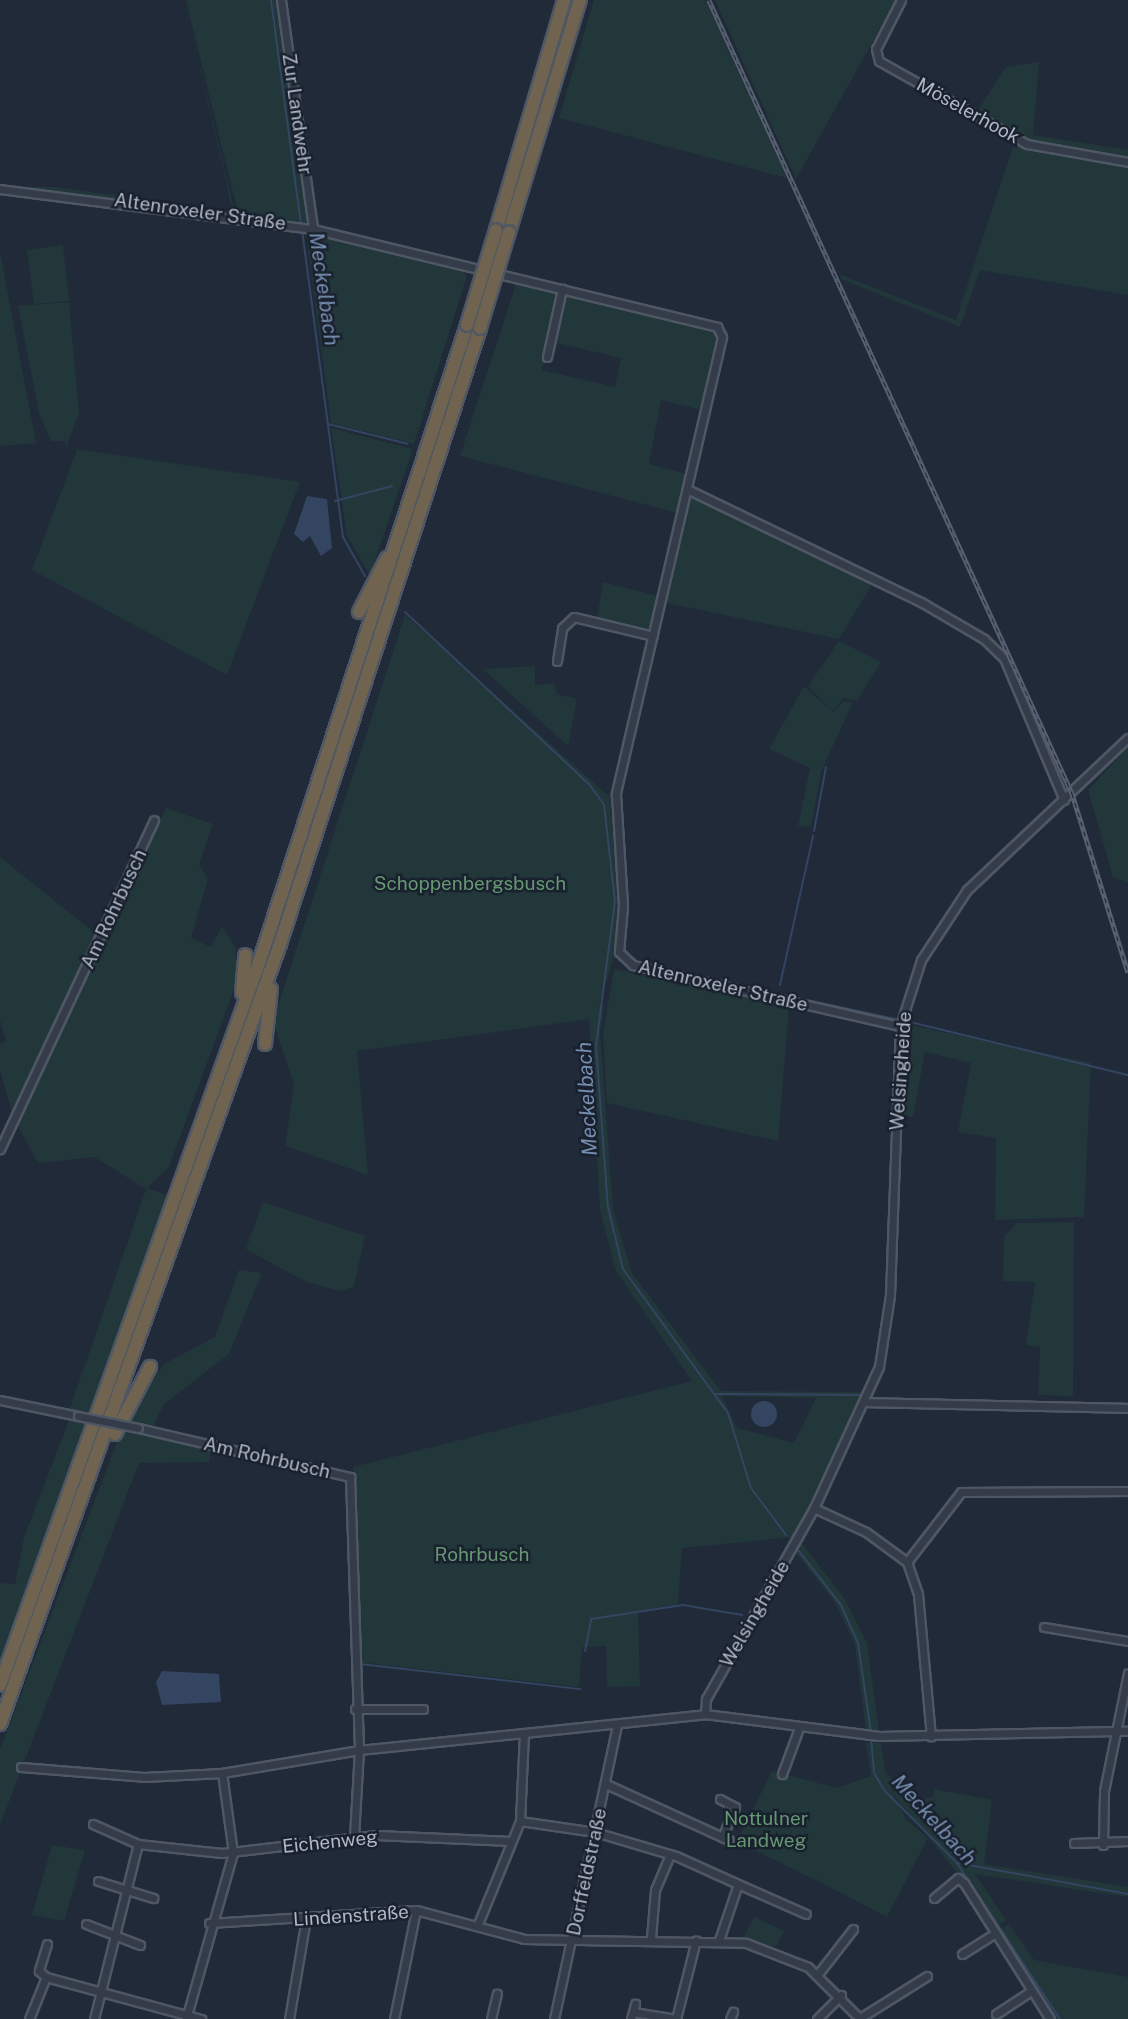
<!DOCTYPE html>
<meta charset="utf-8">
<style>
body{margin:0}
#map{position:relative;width:1128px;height:2019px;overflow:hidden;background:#202a39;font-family:"Public Sans",sans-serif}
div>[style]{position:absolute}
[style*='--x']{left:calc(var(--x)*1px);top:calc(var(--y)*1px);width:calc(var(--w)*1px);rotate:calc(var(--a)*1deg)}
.green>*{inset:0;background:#22373a}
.water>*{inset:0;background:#334561}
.round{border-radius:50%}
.stream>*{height:2px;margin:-1px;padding:0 1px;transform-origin:1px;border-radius:1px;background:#334561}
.roads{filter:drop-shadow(2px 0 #4f5764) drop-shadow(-2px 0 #4f5764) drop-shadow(0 2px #4f5764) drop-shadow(0 -2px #4f5764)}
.minor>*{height:7px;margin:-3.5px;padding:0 3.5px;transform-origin:3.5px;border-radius:3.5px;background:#343c49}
.motorway>*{height:12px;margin:-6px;padding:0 6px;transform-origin:6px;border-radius:6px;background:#706451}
.rail>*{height:4.5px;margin-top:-2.25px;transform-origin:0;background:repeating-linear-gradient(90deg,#1a212e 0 5px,#566071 0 10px);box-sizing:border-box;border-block:2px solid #566071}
.bridges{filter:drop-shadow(2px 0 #4f5764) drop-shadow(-2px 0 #4f5764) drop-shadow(0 2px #4f5764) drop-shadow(0 -2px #4f5764)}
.minor-bridge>*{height:7px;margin:-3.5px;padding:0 3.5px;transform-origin:3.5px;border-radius:3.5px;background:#343c49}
.motorway-bridge>*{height:12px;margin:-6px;padding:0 6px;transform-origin:6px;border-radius:6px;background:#706451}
span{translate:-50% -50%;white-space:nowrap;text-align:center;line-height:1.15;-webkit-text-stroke:5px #1a212e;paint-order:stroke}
.street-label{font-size:19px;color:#afb7c6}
.park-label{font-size:19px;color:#659772}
.water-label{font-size:21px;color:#758daf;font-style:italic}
</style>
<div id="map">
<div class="green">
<i style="clip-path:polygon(184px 0,234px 209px,233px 213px,232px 215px,0 187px,56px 187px,233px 212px)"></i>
<i style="clip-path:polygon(186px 0,278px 0,309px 224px,238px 213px)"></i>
<i style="clip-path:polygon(594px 0,705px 0,787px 178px,559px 118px)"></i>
<i style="clip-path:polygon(715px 0,896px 0,796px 179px,738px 51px)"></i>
<i style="clip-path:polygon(1039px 62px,1033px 135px,1128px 150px,1128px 159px,1028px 142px,976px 113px,1006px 67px)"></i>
<i style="clip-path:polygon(1015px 140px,1128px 164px,1128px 295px,980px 270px,960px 327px,841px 279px,839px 274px,956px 320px)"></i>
<i style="clip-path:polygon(306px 233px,460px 269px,467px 276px,414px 444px,331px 423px)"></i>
<i style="clip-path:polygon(63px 245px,69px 301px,34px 304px,27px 250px)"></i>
<i style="clip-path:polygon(0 252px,36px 443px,0 446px)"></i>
<i style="clip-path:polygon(517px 281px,558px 292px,542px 370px,615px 387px,621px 358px,553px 342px,563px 293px,714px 330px,719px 339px,702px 410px,661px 400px,649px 464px,687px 474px,678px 513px,460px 456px)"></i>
<i style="clip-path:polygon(69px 302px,79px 413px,66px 448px,65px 441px,51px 441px,39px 413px,18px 306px)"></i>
<i style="clip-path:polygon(331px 428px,413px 449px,370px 575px,347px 536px)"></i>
<i style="clip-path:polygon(77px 449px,300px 482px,227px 675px,32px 570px)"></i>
<i style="clip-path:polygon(690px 493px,874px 581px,839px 639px,662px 602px)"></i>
<i style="clip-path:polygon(603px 582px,658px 596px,648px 634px,597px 619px)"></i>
<i style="clip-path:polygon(evenodd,405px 615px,610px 797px,619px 908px,616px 950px,599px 1005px,604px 1007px,600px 1033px,613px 1209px,632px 1273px,721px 1391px,864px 1392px,794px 1537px,682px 1548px,678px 1604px,638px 1611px,640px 1686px,607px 1687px,606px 1646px,582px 1647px,579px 1687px,358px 1662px,353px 1467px,692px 1381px,616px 1271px,600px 1210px,589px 1019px,357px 1051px,368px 1175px,285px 1146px,294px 1085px,273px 1021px,405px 615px,722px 1396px,816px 1398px,794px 1443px,737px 1428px,722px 1396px)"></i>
<i style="clip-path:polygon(839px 641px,881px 662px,857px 701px,843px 698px,833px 711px,808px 686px)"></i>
<i style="clip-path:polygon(535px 666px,535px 685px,554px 683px,557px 694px,577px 699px,568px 746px,483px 669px)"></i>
<i style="clip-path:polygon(804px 686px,833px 712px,843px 701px,853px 702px,821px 772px,811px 827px,798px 826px,810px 768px,769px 749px)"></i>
<i style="clip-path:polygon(1128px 747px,1128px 882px,1113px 877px,1088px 790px)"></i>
<i style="clip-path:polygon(166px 808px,213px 824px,199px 865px,208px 879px,191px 938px,211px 947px,222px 926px,236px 948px,237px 981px,169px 1167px,147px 1188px,169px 1196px,90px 1415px,69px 1411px,146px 1189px,94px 1157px,38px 1163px,13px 1117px,0 1070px,0 1044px,6px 1041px,0 1020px,0 857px,105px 941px)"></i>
<i style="clip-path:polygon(614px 969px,789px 1007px,778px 1141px,607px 1103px,603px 1034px)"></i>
<i style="clip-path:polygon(905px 1024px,1091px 1063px,1084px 1217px,995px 1220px,996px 1138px,958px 1132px,971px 1063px,925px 1052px,913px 1117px,903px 1116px)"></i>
<i style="clip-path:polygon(263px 1202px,365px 1236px,354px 1287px,340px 1291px,306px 1282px,246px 1249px)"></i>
<i style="clip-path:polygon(1074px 1222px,1073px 1396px,1038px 1395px,1040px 1347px,1026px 1345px,1035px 1282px,1003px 1281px,1004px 1237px,1017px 1223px)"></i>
<i style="clip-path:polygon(239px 1270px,262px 1273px,229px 1354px,164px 1404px,152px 1428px,126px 1422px,164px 1364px,215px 1337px)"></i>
<i style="clip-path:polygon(70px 1418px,88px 1422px,0 1662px,0 1583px,15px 1584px,24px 1537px)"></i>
<i style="clip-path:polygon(122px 1429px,211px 1448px,209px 1462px,139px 1463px,0 1825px,0 1749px)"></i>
<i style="clip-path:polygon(801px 1542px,845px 1599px,867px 1643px,879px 1731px,866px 1730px,855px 1645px,836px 1604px,794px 1550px)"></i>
<i style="clip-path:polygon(866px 1743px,881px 1743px,885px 1771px,909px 1800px,934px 1797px,934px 1789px,992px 1800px,984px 1864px,1128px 1887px,1128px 1897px,975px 1874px,1006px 1920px,995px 1927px,968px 1886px,892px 1793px,906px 1819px,928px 1838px,887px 1917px,818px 1881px,821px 1873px,817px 1881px,737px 1841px,772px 1771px,837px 1788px,871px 1776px)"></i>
<i style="clip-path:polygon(52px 1845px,85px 1850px,64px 1921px,32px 1915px)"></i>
<i style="clip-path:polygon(754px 1917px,784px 1931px,776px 1947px,743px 1939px)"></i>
<i style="clip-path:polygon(1009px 1924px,1034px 1960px,1128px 1977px,1128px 2019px,1055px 2019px,995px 1933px)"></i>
</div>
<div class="water">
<i style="clip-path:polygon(307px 496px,327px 499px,332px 548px,321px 556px,310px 536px,303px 542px,294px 534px)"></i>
<i class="round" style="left:751px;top:1401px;width:26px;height:26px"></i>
<i style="clip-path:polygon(162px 1671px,219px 1674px,221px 1702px,162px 1705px,156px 1682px)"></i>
</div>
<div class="stream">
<i style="--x:271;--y:0;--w:226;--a:82.4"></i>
<i style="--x:302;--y:230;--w:310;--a:82.4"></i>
<i style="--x:343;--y:537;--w:45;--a:60.6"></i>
<i style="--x:328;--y:424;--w:82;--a:14"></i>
<i style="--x:335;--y:501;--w:59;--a:-14.7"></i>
<i style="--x:405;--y:612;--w:252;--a:43.1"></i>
<i style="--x:589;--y:784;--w:26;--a:54"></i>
<i style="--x:604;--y:805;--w:97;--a:83.5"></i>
<i style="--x:615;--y:901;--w:145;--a:97.5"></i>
<i style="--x:596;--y:1045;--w:162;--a:85.8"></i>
<i style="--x:608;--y:1207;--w:64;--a:76.4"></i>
<i style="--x:623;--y:1269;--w:178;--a:53.9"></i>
<i style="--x:728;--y:1413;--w:78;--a:73"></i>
<i style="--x:751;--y:1488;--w:59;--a:53.3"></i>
<i style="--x:814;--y:831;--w:65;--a:-79.4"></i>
<i style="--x:780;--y:985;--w:153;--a:-77.5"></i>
<i style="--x:778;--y:994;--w:121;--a:12"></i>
<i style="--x:906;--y:1021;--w:228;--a:13.7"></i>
<i style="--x:716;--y:1394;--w:145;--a:0.4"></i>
<i style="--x:798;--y:1550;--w:70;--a:52"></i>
<i style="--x:841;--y:1605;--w:42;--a:65.9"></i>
<i style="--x:858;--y:1643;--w:90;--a:81.7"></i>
<i style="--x:585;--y:1651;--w:33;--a:-79"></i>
<i style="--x:591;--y:1619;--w:93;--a:-8.7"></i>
<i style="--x:683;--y:1605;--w:60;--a:9.6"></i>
<i style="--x:360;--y:1664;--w:222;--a:6.5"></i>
<i style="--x:871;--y:1738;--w:35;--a:85"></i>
<i style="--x:874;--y:1773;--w:21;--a:59"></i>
<i style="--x:885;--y:1791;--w:102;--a:45"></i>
<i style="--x:957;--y:1863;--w:187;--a:56.6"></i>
<i style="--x:958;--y:1863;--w:173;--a:10.3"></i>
</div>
<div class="roads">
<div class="minor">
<i style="--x:281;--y:0;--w:231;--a:82"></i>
<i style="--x:901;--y:0;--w:55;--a:117"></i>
<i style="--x:876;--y:49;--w:12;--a:76"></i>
<i style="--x:879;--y:61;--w:170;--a:29.3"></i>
<i style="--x:1027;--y:144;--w:103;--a:10.1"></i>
<i style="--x:0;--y:189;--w:316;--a:7.3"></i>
<i style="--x:313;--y:229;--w:416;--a:13.6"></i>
<i style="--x:717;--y:327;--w:11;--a:63"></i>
<i style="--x:722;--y:337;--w:469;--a:103.1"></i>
<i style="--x:616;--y:794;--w:112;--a:86.4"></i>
<i style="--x:623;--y:906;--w:46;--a:95"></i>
<i style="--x:619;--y:952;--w:19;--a:43"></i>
<i style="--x:633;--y:965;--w:274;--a:12.9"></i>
<i style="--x:547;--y:357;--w:70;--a:-77.6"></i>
<i style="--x:687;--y:489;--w:260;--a:25.8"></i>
<i style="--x:921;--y:602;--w:73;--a:30.4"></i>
<i style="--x:984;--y:639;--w:28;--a:44"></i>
<i style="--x:1004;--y:658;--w:154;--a:67.1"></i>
<i style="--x:557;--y:661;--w:33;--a:-81"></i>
<i style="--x:562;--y:628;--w:16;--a:-43"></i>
<i style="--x:574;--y:617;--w:81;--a:13.5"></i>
<i style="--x:0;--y:1149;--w:363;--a:-64.9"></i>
<i style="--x:0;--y:1400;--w:80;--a:11.6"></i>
<i style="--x:866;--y:1402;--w:262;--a:1.3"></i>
<i style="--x:138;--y:1428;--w:218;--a:13"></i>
<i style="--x:350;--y:1477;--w:273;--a:88.1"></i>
<i style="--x:359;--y:1750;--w:87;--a:93.3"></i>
<i style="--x:814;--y:1508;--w:57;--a:24.8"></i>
<i style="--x:866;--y:1532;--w:51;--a:36.2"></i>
<i style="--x:907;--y:1562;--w:34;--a:71"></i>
<i style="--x:918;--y:1594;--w:143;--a:84.8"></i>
<i style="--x:907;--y:1562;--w:88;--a:-52.4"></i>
<i style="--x:961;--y:1492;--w:167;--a:-0.3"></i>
<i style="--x:1044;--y:1627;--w:85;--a:9.5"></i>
<i style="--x:355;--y:1709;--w:68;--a:0"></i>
<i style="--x:705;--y:1714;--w:15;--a:-86"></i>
<i style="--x:706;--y:1699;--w:219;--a:-60.5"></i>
<i style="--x:814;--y:1508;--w:155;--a:-65.3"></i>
<i style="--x:879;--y:1367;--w:73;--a:-81.3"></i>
<i style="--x:890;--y:1295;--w:269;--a:-87.9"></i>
<i style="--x:900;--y:1026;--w:69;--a:-72.3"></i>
<i style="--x:921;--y:960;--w:84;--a:-56.7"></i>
<i style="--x:967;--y:890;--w:221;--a:-43.4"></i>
<i style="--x:21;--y:1767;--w:123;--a:4.6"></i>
<i style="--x:144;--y:1777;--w:78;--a:-2.9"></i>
<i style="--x:222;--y:1773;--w:139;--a:-9.5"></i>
<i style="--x:359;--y:1750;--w:348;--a:-5.9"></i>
<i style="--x:705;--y:1714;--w:175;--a:7.2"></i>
<i style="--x:879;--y:1736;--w:249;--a:-1.2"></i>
<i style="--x:782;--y:1774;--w:49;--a:-69.7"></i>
<i style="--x:606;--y:1784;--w:135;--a:24.5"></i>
<i style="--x:720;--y:1799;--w:17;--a:28"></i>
<i style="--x:735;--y:1807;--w:33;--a:113"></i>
<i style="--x:520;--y:1821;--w:76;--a:8.3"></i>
<i style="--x:595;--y:1832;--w:84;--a:16.5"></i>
<i style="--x:676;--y:1856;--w:68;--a:24.3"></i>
<i style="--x:738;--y:1884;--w:59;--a:108.7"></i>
<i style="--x:93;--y:1824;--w:49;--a:24"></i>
<i style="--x:138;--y:1844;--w:84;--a:6.1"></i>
<i style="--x:222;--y:1853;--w:155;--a:-6.7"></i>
<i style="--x:376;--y:1835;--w:135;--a:2.5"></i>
<i style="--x:1074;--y:1843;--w:54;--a:-2.1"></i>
<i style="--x:1103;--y:1845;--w:54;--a:-88.9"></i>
<i style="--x:1104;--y:1791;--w:120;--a:-78.5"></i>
<i style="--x:98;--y:1881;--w:58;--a:17.2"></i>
<i style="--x:738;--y:1884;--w:74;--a:23.8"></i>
<i style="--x:934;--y:1898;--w:31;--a:-40"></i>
<i style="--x:958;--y:1878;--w:8;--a:40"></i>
<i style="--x:964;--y:1883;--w:161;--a:57.7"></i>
<i style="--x:209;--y:1923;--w:207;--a:-3.6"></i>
<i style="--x:416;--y:1910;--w:112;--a:15"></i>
<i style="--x:524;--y:1939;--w:222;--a:1"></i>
<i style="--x:746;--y:1943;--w:66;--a:21.2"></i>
<i style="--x:808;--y:1967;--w:74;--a:45"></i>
<i style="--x:86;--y:1924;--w:58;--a:21.3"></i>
<i style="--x:478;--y:1924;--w:111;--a:-67.8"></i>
<i style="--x:520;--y:1821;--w:87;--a:-87.4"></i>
<i style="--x:651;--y:1938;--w:48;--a:-85.2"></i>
<i style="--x:655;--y:1890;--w:39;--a:-67"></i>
<i style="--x:47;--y:1944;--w:28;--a:107"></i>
<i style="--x:39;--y:1971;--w:9;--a:41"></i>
<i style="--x:46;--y:1977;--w:161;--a:15.2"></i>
<i style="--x:962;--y:1954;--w:39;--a:-32"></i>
<i style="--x:818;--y:1974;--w:57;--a:-52.1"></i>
<i style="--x:633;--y:2012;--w:44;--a:9.2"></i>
<i style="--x:996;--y:2014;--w:42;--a:-33.3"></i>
<i style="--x:860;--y:2018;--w:79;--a:-32.1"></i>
<i style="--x:29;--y:2019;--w:45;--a:-68"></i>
<i style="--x:94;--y:2019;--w:180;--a:-75.9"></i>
<i style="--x:186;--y:2019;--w:173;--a:-74.2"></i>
<i style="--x:233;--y:1853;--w:81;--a:-97.8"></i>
<i style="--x:289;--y:2019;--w:101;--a:-80.4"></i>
<i style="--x:394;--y:2019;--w:111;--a:-78.6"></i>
<i style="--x:491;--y:2019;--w:26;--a:-77"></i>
<i style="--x:554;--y:2019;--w:302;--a:-77.9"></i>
<i style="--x:631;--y:2019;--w:16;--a:-75"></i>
<i style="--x:676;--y:2019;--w:81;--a:-75.8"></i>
<i style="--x:730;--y:2019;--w:8;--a:-67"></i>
<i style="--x:817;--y:2019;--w:34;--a:-45"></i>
</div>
<div class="motorway">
<i style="--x:496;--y:230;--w:240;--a:-73.5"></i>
<i style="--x:509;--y:232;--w:243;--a:-73"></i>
<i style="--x:359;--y:612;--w:61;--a:-62.6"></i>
<i style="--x:242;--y:993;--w:38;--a:-85"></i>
<i style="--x:265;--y:1044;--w:55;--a:-83.8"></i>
<i style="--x:115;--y:1434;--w:76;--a:-62.4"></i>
<i style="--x:0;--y:1685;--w:767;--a:-70.27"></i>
<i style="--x:259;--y:963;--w:671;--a:-71.94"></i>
<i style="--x:0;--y:1724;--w:829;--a:-70.25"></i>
<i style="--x:280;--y:944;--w:648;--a:-72.01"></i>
</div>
</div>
<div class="rail">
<i style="--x:709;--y:0;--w:872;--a:65.4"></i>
<i style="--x:1072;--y:793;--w:188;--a:72.6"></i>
</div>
<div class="bridges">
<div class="minor-bridge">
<i style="--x:78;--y:1416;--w:61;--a:11.3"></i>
</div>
<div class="motorway-bridge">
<i style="--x:467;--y:325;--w:99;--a:-73"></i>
<i style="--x:480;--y:328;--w:100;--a:-73.2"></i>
</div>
</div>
<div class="street-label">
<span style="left:968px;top:111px;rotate:29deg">Möselerhook</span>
<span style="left:297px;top:114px;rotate:82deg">Zur Landwehr</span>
<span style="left:200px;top:212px;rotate:8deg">Altenroxeler Straße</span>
<span style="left:114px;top:909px;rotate:-65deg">Am Rohrbusch</span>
<span style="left:723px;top:986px;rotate:13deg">Altenroxeler Straße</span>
<span style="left:901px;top:1071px;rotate:-86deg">Welsingheide</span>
<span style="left:267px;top:1458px;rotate:13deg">Am Rohrbusch</span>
<span style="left:755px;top:1614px;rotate:-60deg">Welsingheide</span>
<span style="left:330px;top:1842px;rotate:-6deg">Eichenweg</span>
<span style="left:587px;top:1872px;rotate:-78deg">Dorffeldstraße</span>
<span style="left:351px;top:1916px;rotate:-4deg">Lindenstraße</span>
</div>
<div class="park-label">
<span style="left:470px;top:884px">Schoppenbergsbusch</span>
<span style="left:482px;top:1555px">Rohrbusch</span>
<span style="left:766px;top:1830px">Nottulner<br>Landweg</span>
</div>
<div class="water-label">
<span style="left:324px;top:289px;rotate:82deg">Meckelbach</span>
<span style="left:587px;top:1099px;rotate:-93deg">Meckelbach</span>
<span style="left:934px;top:1820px;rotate:48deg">Meckelbach</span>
</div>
</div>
